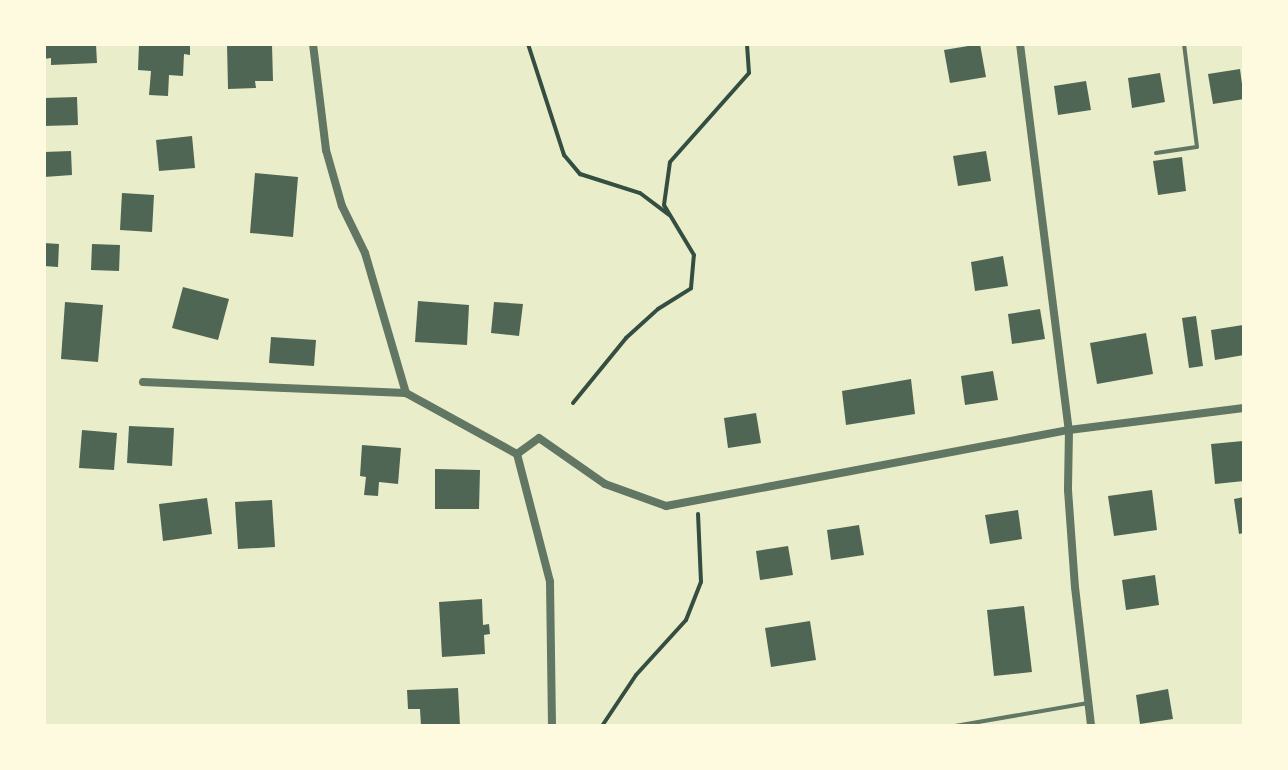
<!DOCTYPE html>
<style>
body{margin:0}
#map{position:relative;width:1288px;height:770px;overflow:hidden;background:#e9edc9;font-family:"DejaVu Sans",sans-serif}
div>[style]{position:absolute}
[style*='--x']{left:calc(var(--x)*1px);top:calc(var(--y)*1px);width:calc(var(--w)*1px);rotate:calc(var(--a)*1deg)}
.building>*{inset:0;background:#4f6655}
.path>*{height:4px;margin:-2px;padding:0 2px;transform-origin:2px;border-radius:2px;background:#344e41}
.service>*{height:4px;margin:-2px;padding:0 2px;transform-origin:2px;border-radius:2px;background:#617663}
.minor>*{height:8px;margin:-4px;padding:0 4px;transform-origin:4px;border-radius:4px;background:#617663}
span{translate:-50% -50%;white-space:nowrap;text-align:center;line-height:1.15;-webkit-text-stroke:8px #fefae0;paint-order:stroke}
.frame{position:absolute;inset:0;border:46px solid #fefae0;pointer-events:none}
</style>
<div id="map">
<div class="building">
<i style="clip-path:polygon(44px 44px,96px 44px,97px 63px,51px 65px,51px 58px,44px 59px)"></i>
<i style="clip-path:polygon(139px 44px,190px 44px,190px 55px,184px 54px,183px 76px,169px 75px,168px 96px,149px 95px,151px 71px,138px 70px)"></i>
<i style="clip-path:polygon(227px 44px,272px 44px,273px 81px,255px 81px,256px 88px,228px 89px)"></i>
<i style="clip-path:polygon(980px 44px,986px 77px,950px 83px,944px 50px)"></i>
<i style="clip-path:polygon(1240px 69px,1244px 99px,1213px 104px,1208px 74px)"></i>
<i style="clip-path:polygon(1160px 73px,1165px 102px,1132px 108px,1128px 78px)"></i>
<i style="clip-path:polygon(1086px 81px,1091px 110px,1058px 115px,1054px 86px)"></i>
<i style="clip-path:polygon(77px 97px,78px 125px,44px 126px,44px 98px)"></i>
<i style="clip-path:polygon(192px 136px,195px 168px,159px 171px,156px 140px)"></i>
<i style="clip-path:polygon(71px 151px,72px 175px,44px 177px,44px 152px)"></i>
<i style="clip-path:polygon(986px 151px,991px 181px,958px 186px,953px 156px)"></i>
<i style="clip-path:polygon(1182px 157px,1186px 191px,1158px 195px,1153px 161px)"></i>
<i style="clip-path:polygon(255px 173px,298px 177px,293px 237px,250px 233px)"></i>
<i style="clip-path:polygon(122px 193px,154px 195px,152px 232px,120px 230px)"></i>
<i style="clip-path:polygon(44px 243px,59px 244px,58px 267px,44px 266px)"></i>
<i style="clip-path:polygon(92px 244px,120px 245px,119px 271px,91px 270px)"></i>
<i style="clip-path:polygon(1003px 256px,1008px 286px,975px 291px,971px 262px)"></i>
<i style="clip-path:polygon(183px 287px,229px 299px,218px 340px,172px 328px)"></i>
<i style="clip-path:polygon(418px 301px,469px 305px,467px 345px,415px 342px)"></i>
<i style="clip-path:polygon(65px 302px,103px 305px,98px 362px,61px 359px)"></i>
<i style="clip-path:polygon(494px 302px,523px 304px,519px 336px,491px 333px)"></i>
<i style="clip-path:polygon(1040px 309px,1045px 339px,1012px 344px,1008px 314px)"></i>
<i style="clip-path:polygon(1196px 316px,1203px 366px,1189px 368px,1182px 318px)"></i>
<i style="clip-path:polygon(1243px 325px,1244px 355px,1215px 360px,1211px 330px)"></i>
<i style="clip-path:polygon(1146px 333px,1153px 374px,1097px 384px,1090px 343px)"></i>
<i style="clip-path:polygon(271px 337px,316px 340px,314px 366px,269px 363px)"></i>
<i style="clip-path:polygon(993px 371px,998px 400px,965px 405px,961px 376px)"></i>
<i style="clip-path:polygon(911px 379px,915px 414px,846px 425px,842px 391px)"></i>
<i style="clip-path:polygon(756px 413px,761px 443px,728px 448px,724px 418px)"></i>
<i style="clip-path:polygon(129px 426px,174px 428px,172px 466px,127px 463px)"></i>
<i style="clip-path:polygon(82px 430px,117px 433px,114px 470px,79px 468px)"></i>
<i style="clip-path:polygon(1243px 441px,1244px 481px,1215px 484px,1211px 444px)"></i>
<i style="clip-path:polygon(362px 445px,401px 448px,398px 484px,379px 482px,378px 496px,364px 495px,366px 477px,360px 476px)"></i>
<i style="clip-path:polygon(435px 469px,480px 470px,479px 509px,435px 509px)"></i>
<i style="clip-path:polygon(1152px 490px,1157px 530px,1114px 536px,1108px 496px)"></i>
<i style="clip-path:polygon(1244px 497px,1244px 533px,1239px 534px,1234px 499px)"></i>
<i style="clip-path:polygon(207px 498px,212px 534px,163px 541px,159px 504px)"></i>
<i style="clip-path:polygon(272px 500px,275px 547px,238px 549px,235px 502px)"></i>
<i style="clip-path:polygon(1018px 510px,1022px 539px,990px 544px,985px 515px)"></i>
<i style="clip-path:polygon(859px 525px,864px 555px,831px 560px,827px 530px)"></i>
<i style="clip-path:polygon(788px 546px,793px 575px,760px 580px,756px 551px)"></i>
<i style="clip-path:polygon(1155px 575px,1159px 605px,1126px 610px,1122px 580px)"></i>
<i style="clip-path:polygon(482px 599px,483px 625px,489px 624px,490px 634px,484px 635px,485px 654px,442px 657px,439px 602px)"></i>
<i style="clip-path:polygon(1024px 606px,1032px 672px,994px 676px,987px 610px)"></i>
<i style="clip-path:polygon(810px 621px,816px 660px,771px 667px,765px 628px)"></i>
<i style="clip-path:polygon(458px 688px,460px 726px,421px 726px,420px 709px,408px 709px,407px 690px)"></i>
<i style="clip-path:polygon(1168px 689px,1173px 719px,1140px 724px,1136px 695px)"></i>
</div>
<div class="path">
<i style="--x:528;--y:44;--w:117;--a:72"></i>
<i style="--x:564;--y:155;--w:25;--a:50"></i>
<i style="--x:580;--y:174;--w:63;--a:17.6"></i>
<i style="--x:640;--y:193;--w:36;--a:37"></i>
<i style="--x:573;--y:403;--w:84;--a:-50.8"></i>
<i style="--x:626;--y:338;--w:43;--a:-42.2"></i>
<i style="--x:658;--y:309;--w:39;--a:-32"></i>
<i style="--x:691;--y:288;--w:33;--a:-85"></i>
<i style="--x:694;--y:255;--w:58;--a:-121"></i>
<i style="--x:664;--y:205;--w:43;--a:-82.1"></i>
<i style="--x:670;--y:162;--w:119;--a:-48.4"></i>
<i style="--x:749;--y:73;--w:29;--a:-94"></i>
<i style="--x:602;--y:726;--w:61;--a:-56.3"></i>
<i style="--x:636;--y:675;--w:74;--a:-47.7"></i>
<i style="--x:686;--y:620;--w:41;--a:-68.5"></i>
<i style="--x:701;--y:582;--w:68;--a:-92.5"></i>
</div>
<div class="service">
<i style="--x:1156;--y:153;--w:41;--a:-8.3"></i>
<i style="--x:1197;--y:147;--w:104;--a:-97.2"></i>
<i style="--x:955;--y:726;--w:135;--a:-9.8"></i>
</div>
<div class="minor">
<i style="--x:313;--y:44;--w:107;--a:83"></i>
<i style="--x:326;--y:150;--w:58;--a:74.1"></i>
<i style="--x:342;--y:206;--w:52;--a:63.9"></i>
<i style="--x:365;--y:253;--w:146;--a:73.7"></i>
<i style="--x:406;--y:393;--w:127;--a:28.8"></i>
<i style="--x:517;--y:454;--w:27;--a:-36"></i>
<i style="--x:539;--y:438;--w:80;--a:34.9"></i>
<i style="--x:605;--y:484;--w:65;--a:19.8"></i>
<i style="--x:666;--y:506;--w:410;--a:-10.7"></i>
<i style="--x:1069;--y:430;--w:176;--a:-7.2"></i>
<i style="--x:1020;--y:44;--w:389;--a:82.8"></i>
<i style="--x:1069;--y:430;--w:60;--a:91"></i>
<i style="--x:1068;--y:490;--w:97;--a:85.9"></i>
<i style="--x:1075;--y:587;--w:140;--a:83.4"></i>
<i style="--x:143;--y:382;--w:263;--a:2.4"></i>
<i style="--x:517;--y:454;--w:132;--a:75.5"></i>
<i style="--x:550;--y:582;--w:144;--a:89.2"></i>
</div>
<div class="frame"></div>
</div>
